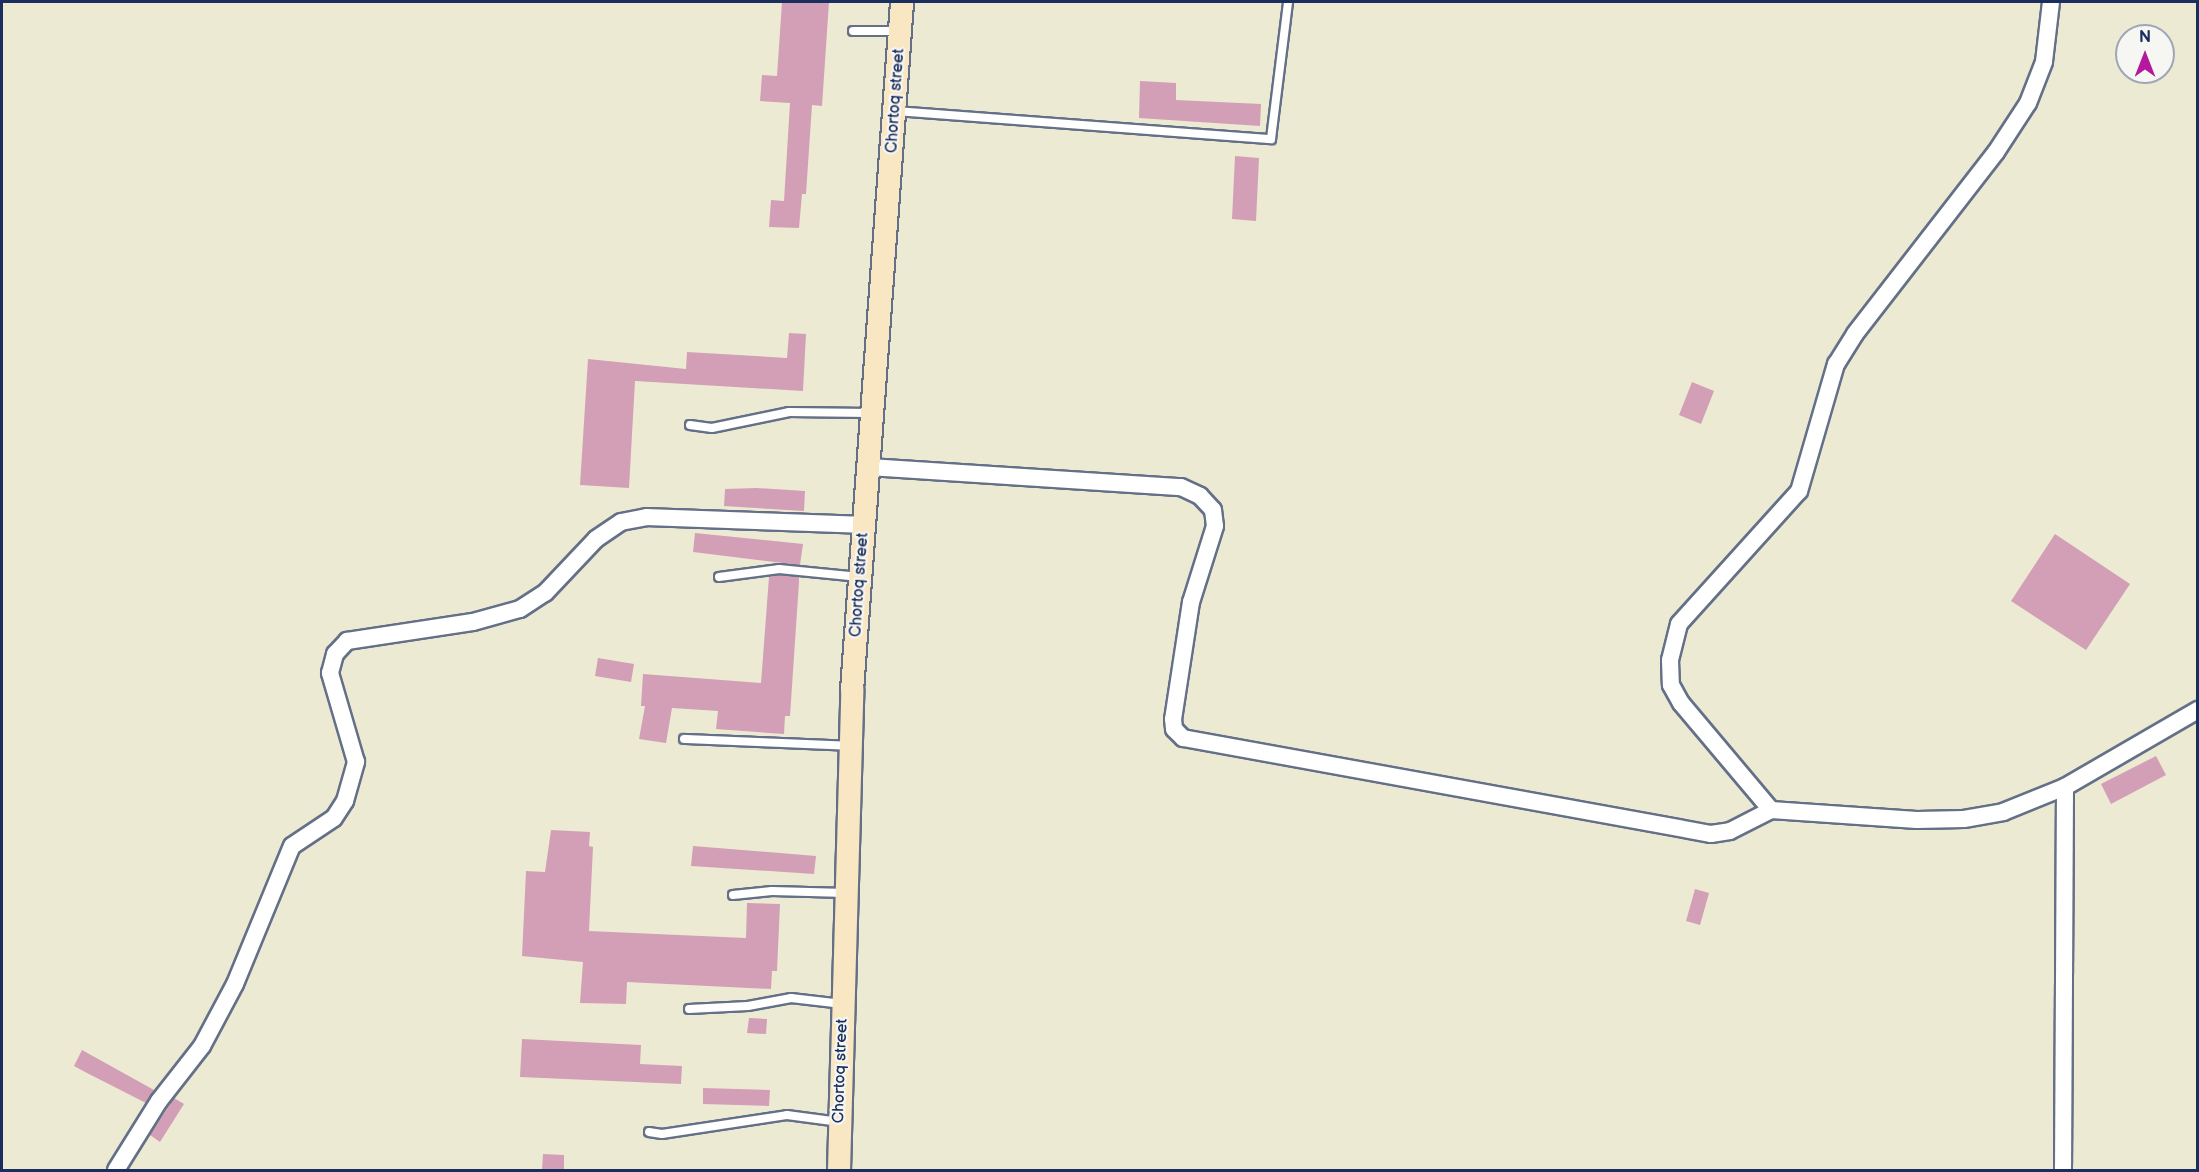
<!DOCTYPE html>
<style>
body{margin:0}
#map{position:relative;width:2199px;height:1172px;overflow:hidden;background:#edead4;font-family:"Balsamiq Sans",sans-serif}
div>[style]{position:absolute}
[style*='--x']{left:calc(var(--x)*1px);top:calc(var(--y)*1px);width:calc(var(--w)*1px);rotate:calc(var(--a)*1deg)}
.building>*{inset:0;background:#d39fb6}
.roads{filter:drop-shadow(2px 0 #647087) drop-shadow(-2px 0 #647087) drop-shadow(0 2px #647087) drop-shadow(0 -2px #647087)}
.lane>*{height:8px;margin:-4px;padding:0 4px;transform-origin:4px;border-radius:4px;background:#fff}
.street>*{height:16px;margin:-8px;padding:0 8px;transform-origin:8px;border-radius:8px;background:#fff}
.secondary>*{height:22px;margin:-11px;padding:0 11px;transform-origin:11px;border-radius:11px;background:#f9e7c3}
span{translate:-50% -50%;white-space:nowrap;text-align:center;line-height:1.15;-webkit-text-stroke:4.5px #f6f6f2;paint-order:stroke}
.street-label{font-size:16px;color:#1b2f5e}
.frame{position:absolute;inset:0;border:3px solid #1b2f5e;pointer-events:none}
.north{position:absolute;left:2115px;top:24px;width:60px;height:60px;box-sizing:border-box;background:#f6f6f2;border:2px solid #9ea6b7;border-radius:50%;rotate:0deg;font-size:16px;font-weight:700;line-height:24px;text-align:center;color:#1b2f5e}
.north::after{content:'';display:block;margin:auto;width:21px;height:27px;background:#b5179e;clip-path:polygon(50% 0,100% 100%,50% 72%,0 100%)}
</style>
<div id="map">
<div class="building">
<i style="clip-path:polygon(782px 2px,829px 2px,822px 106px,812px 105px,806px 194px,802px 194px,799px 228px,769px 227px,771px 200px,784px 201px,790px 103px,760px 101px,762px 75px,777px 76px)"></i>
<i style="clip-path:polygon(1140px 81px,1176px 83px,1176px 100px,1261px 104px,1260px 126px,1139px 118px)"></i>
<i style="clip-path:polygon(1235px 156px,1259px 158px,1256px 221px,1232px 219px)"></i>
<i style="clip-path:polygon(789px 333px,806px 334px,803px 391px,635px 381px,629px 488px,580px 485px,588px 359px,686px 369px,687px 352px,787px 358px)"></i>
<i style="clip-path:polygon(1692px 382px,1714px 391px,1701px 424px,1679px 415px)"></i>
<i style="clip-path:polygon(756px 488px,805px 491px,804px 511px,724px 506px,725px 489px)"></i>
<i style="clip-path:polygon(695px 533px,803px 544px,800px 565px,693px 552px)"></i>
<i style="clip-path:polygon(2055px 534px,2130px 584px,2086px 650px,2011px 601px)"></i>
<i style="clip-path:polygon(779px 575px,799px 577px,799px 582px,790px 716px,785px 716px,784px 734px,716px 729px,718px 711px,672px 708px,666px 743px,639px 739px,645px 706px,641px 706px,643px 674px,761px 683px,769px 577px)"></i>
<i style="clip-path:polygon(598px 658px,634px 664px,631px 682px,595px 676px)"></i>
<i style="clip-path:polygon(2156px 756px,2166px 775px,2111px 804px,2101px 784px)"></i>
<i style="clip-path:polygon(551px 830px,590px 832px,589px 846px,593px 847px,589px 931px,746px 938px,747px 903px,780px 904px,777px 971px,772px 971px,771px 989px,627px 982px,626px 1004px,580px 1003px,583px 962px,522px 956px,526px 871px,545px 872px)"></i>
<i style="clip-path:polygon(693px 846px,816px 856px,814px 874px,691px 866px)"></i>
<i style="clip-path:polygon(1695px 889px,1709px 893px,1700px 925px,1686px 921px)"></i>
<i style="clip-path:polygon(749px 1018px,767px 1019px,766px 1034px,747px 1033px)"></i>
<i style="clip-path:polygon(522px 1039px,641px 1045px,640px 1064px,682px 1066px,681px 1084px,520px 1077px)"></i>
<i style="clip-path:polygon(82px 1050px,154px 1090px,146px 1103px,87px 1073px,74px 1066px)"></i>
<i style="clip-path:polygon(703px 1088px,770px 1090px,769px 1106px,703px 1104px)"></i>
<i style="clip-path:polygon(174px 1098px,184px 1104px,160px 1142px,150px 1135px)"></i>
<i style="clip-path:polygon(543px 1154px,564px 1155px,564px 1170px,542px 1170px)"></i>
</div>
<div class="roads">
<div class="lane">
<i style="--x:853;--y:31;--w:47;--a:0"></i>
<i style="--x:896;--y:111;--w:376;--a:4.3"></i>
<i style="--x:1271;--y:139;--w:138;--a:-82.9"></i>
<i style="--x:690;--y:425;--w:22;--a:8"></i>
<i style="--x:712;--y:428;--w:79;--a:-11.7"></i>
<i style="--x:789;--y:412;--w:81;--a:0.7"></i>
<i style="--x:719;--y:577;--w:61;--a:-7.6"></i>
<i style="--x:779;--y:569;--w:81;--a:5.6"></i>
<i style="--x:684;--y:739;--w:166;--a:2.4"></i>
<i style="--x:733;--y:895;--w:39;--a:-6"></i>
<i style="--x:772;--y:891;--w:74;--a:1.5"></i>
<i style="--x:689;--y:1009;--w:59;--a:-2.9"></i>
<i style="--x:748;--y:1006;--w:44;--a:-10.5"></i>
<i style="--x:791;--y:998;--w:52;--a:6.6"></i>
<i style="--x:649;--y:1132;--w:13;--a:9"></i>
<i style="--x:662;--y:1134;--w:126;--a:-8.6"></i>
<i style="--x:787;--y:1115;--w:53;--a:7.5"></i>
</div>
<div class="street">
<i style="--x:2051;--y:2;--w:60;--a:96.7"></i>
<i style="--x:2044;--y:62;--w:44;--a:111.3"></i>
<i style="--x:2028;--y:103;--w:59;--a:123.1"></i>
<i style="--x:1996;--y:152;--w:230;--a:127.8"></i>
<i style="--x:1855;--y:334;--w:36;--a:122"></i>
<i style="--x:1836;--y:364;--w:132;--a:106.2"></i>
<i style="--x:1799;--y:491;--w:179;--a:132.1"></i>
<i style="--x:1679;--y:624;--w:37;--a:104"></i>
<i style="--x:1670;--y:660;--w:25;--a:88"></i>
<i style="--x:1671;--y:685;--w:21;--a:61"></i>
<i style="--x:1681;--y:703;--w:140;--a:49.9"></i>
<i style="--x:1771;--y:810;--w:146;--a:3.9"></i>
<i style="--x:1917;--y:820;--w:47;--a:-1.2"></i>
<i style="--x:1964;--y:819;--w:40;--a:-10"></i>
<i style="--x:2003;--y:812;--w:67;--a:-22"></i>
<i style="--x:2065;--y:787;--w:154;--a:-30.1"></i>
<i style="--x:869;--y:467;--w:313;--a:3.7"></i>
<i style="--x:1181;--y:487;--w:21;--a:25"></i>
<i style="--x:1200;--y:496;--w:19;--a:47"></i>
<i style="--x:1213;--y:510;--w:16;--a:83"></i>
<i style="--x:1215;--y:526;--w:80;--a:107.5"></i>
<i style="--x:1191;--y:602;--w:118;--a:98.7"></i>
<i style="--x:1173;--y:719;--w:10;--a:84"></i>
<i style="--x:1174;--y:729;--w:13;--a:45"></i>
<i style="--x:1183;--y:738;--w:537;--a:10.3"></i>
<i style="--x:1711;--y:834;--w:19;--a:-9"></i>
<i style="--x:1730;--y:831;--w:46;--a:-27.1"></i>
<i style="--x:116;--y:1170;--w:81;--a:-58.1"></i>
<i style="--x:159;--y:1101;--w:70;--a:-52"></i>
<i style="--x:202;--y:1046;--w:70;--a:-62"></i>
<i style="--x:235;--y:984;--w:149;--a:-67.6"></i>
<i style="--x:292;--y:846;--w:50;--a:-33.7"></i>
<i style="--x:334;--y:818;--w:20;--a:-57"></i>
<i style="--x:345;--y:801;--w:41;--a:-74.2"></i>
<i style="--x:356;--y:762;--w:93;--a:-106.3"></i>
<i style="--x:330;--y:673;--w:20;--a:-75"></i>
<i style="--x:335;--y:654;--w:18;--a:-47"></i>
<i style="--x:347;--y:641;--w:127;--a:-8.6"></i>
<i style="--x:473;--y:622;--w:49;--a:-15.5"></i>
<i style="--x:520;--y:609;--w:30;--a:-33"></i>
<i style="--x:545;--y:593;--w:74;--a:-46.6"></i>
<i style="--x:596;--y:539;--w:30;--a:-34"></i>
<i style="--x:621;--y:522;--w:26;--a:-11"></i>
<i style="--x:647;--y:517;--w:218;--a:2.1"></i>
<i style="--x:2063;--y:1170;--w:383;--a:-89.7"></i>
</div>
<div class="secondary">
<i style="--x:839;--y:1170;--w:480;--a:-88.4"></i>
<i style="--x:852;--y:690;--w:690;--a:-85.84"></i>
</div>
</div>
<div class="street-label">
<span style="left:896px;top:101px;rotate:-86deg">Chortoq street</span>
<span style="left:860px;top:585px;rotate:-86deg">Chortoq street</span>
<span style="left:841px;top:1071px;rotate:-88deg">Chortoq street</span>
</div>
<div class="frame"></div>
<div class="north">N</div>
</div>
